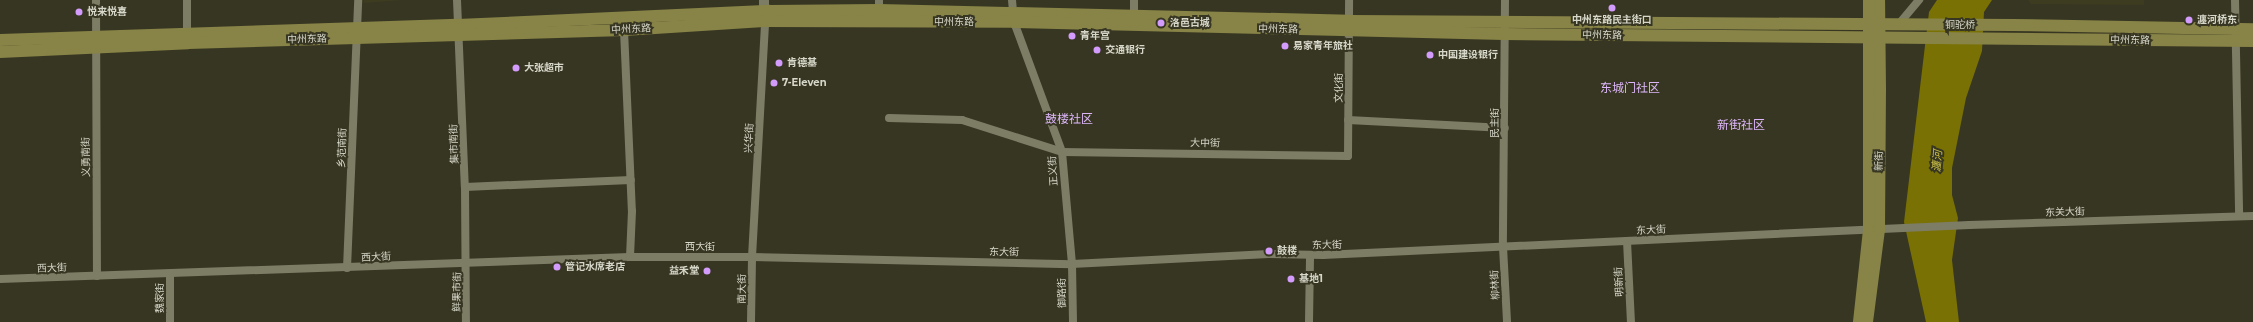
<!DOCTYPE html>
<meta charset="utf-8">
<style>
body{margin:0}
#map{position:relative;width:2253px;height:322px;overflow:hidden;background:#373622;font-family:Montserrat,"Noto Sans SC",sans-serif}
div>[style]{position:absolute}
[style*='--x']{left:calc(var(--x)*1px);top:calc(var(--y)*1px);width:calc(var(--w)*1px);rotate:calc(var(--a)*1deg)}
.built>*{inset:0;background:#3e3c20}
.water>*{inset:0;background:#797103}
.minor>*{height:8px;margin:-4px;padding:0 4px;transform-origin:4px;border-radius:4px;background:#7d7c65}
.tertiary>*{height:10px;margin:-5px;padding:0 5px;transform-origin:5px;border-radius:5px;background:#7d7c65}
.primary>*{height:12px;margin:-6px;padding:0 6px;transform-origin:6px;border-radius:6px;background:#888447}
.dots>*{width:11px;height:11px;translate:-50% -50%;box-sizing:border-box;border:2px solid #373622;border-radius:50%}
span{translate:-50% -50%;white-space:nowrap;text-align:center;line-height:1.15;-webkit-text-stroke:4px #373622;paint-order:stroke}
.poi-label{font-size:10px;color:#d7d7ca;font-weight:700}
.left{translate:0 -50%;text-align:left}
.right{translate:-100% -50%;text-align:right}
.street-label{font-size:10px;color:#d7d7ca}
.water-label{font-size:11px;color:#cdc346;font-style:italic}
.quarter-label{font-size:12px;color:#ddb7fa}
</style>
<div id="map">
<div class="built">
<i style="clip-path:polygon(364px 0,402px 0,364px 3px)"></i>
<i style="clip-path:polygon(2028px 0,2144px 0,2144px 5px,2031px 4px)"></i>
</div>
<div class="water">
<i style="clip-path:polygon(1937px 0,1992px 0,1984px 12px,1982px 51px,1966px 98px,1952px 168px,1952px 195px,1958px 218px,1952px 260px,1959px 322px,1926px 322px,1904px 222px,1929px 12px)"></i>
</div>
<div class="minor">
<i style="--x:96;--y:0;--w:276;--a:89.8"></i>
<i style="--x:187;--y:0;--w:33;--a:90"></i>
<i style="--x:457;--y:0;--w:187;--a:87.6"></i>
<i style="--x:465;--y:187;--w:135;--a:89.6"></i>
<i style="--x:1012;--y:0;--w:22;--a:85"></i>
<i style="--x:1014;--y:22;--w:139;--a:69.7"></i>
<i style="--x:1062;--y:152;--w:112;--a:84.9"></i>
<i style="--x:1072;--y:264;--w:58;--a:89"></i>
<i style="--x:1505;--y:0;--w:247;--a:90.5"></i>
<i style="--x:1503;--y:247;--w:75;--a:86.9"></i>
<i style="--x:2235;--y:0;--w:216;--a:88.9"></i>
<i style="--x:879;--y:10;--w:10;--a:-90"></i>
<i style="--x:1134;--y:20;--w:20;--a:-90"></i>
<i style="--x:1898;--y:25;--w:33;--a:-50"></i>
<i style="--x:624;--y:30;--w:181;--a:87.5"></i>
<i style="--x:632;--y:211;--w:46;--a:92.5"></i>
<i style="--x:889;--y:118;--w:73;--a:1.6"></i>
<i style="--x:962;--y:120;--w:105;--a:17.7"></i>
<i style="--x:1062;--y:152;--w:286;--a:0.8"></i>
<i style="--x:1348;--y:156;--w:156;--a:-89.6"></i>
<i style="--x:1348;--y:120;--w:157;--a:2.9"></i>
<i style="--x:465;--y:187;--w:166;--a:-2.4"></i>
<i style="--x:1627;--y:241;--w:81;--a:87.2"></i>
<i style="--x:347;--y:268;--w:268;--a:-87.6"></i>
<i style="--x:170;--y:274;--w:48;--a:90"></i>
<i style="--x:0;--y:279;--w:630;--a:-2"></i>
<i style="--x:630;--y:257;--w:122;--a:0"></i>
<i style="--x:752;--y:257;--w:320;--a:1.3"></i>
<i style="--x:1072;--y:264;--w:197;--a:-2.9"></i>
<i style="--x:1269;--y:254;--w:54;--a:1.1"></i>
<i style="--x:1323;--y:255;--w:647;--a:-2.66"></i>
<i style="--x:1969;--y:225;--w:284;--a:-1.8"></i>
<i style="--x:751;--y:322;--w:65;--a:-89.1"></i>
<i style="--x:752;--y:257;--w:236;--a:-86.8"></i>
<i style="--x:1309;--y:322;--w:67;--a:-89.1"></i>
</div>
<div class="tertiary">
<i style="--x:764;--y:12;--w:12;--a:-90"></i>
</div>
<div class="primary">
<i style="--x:0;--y:40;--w:458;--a:-1.9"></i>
<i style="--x:458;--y:25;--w:312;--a:-2.6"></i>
<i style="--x:770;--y:11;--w:109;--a:-0.5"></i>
<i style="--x:879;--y:10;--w:470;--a:1.3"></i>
<i style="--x:1349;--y:21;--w:664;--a:0.35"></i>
<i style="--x:2013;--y:25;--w:240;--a:1"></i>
<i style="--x:0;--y:52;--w:188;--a:-2.7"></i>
<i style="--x:188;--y:43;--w:436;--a:-1.7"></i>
<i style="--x:624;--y:30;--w:141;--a:-3.7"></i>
<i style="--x:765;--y:21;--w:249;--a:0.2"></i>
<i style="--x:1014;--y:22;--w:490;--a:1.4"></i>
<i style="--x:1504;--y:34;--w:749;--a:0.54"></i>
<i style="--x:1859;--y:322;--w:93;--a:-83.8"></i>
<i style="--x:1869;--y:230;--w:230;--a:-90"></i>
<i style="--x:1867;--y:322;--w:93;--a:-82.6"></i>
<i style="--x:1879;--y:230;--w:140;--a:-89.6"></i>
<i style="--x:1880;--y:90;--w:90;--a:-90.6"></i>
</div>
<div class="dots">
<i style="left:1612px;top:8px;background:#d39cfc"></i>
<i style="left:79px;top:12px;background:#d39cfc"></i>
<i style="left:2189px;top:20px;background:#d39cfc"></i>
<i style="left:1161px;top:23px;background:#d39cfc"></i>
<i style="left:1072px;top:36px;background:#d39cfc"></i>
<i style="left:1285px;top:46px;background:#d39cfc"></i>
<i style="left:1097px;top:50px;background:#d39cfc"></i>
<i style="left:1430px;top:55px;background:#d39cfc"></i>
<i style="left:779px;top:63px;background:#d39cfc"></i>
<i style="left:516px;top:68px;background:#d39cfc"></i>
<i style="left:774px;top:83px;background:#d39cfc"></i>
<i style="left:1269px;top:251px;background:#d39cfc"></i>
<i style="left:557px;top:267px;background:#d39cfc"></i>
<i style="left:707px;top:271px;background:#d39cfc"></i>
<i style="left:1291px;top:279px;background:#d39cfc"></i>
</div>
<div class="poi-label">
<span class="left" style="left:87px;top:12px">悦来悦喜</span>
<span style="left:1612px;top:20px">中州东路民主街口</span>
<span class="left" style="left:2197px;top:20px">瀍河桥东</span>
<span class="left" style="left:1170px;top:23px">洛邑古城</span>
<span class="left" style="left:1080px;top:36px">青年宫</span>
<span class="left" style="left:1293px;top:46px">易家青年旅社</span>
<span class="left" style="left:1105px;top:50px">交通银行</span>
<span class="left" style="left:1438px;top:55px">中国建设银行</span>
<span class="left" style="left:787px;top:63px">肯德基</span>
<span class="left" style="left:524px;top:68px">大张超市</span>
<span class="left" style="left:782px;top:83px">7-Eleven</span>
<span class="left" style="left:1277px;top:251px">鼓楼</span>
<span class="left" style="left:565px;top:267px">管记水席老店</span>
<span class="right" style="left:699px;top:271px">益禾堂</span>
<span class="left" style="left:1299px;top:279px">基地1</span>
</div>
<div class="street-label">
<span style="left:954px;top:22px">中州东路</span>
<span style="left:1960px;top:25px">铜驼桥</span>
<span style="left:631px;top:29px;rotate:-3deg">中州东路</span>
<span style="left:1278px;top:29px;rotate:1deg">中州东路</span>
<span style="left:1602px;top:35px;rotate:1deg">中州东路</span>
<span style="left:307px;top:39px;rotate:-2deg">中州东路</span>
<span style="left:2130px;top:40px;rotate:1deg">中州东路</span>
<span style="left:1339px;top:88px;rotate:-90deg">文化街</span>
<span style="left:1495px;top:123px;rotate:-90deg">民主街</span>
<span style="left:749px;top:138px;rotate:-87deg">兴华街</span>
<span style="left:1205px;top:143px;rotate:1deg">大中街</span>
<span style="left:454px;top:144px;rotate:-92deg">集市南街</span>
<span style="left:342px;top:148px;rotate:-88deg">乡范南街</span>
<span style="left:86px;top:157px;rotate:-91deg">义勇南街</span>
<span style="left:1879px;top:161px;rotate:-89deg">新街</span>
<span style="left:1053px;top:171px;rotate:-94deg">正义街</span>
<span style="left:2065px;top:212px;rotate:-2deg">东关大街</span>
<span style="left:1651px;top:230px;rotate:-3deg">东大街</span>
<span style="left:1327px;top:245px;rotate:-1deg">东大街</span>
<span style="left:700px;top:247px">西大街</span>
<span style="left:1004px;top:252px;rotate:1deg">东大街</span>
<span style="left:376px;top:257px;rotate:-3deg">西大街</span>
<span style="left:52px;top:268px;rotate:-2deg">西大街</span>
<span style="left:1619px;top:282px;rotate:-93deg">明新街</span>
<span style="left:1495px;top:285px;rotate:-93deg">柳林街</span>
<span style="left:742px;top:289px;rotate:-89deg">南大街</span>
<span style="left:457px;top:292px;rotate:-89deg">鲜果市街</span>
<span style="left:1062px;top:293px;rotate:-91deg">御路街</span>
<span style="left:160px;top:298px;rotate:-90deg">魏家街</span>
</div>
<div class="water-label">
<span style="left:1937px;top:161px;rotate:-85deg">瀍河</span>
</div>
<div class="quarter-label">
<span style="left:1630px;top:88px">东城门社区</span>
<span style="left:1069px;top:119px">鼓楼社区</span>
<span style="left:1741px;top:125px">新街社区</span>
</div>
</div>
